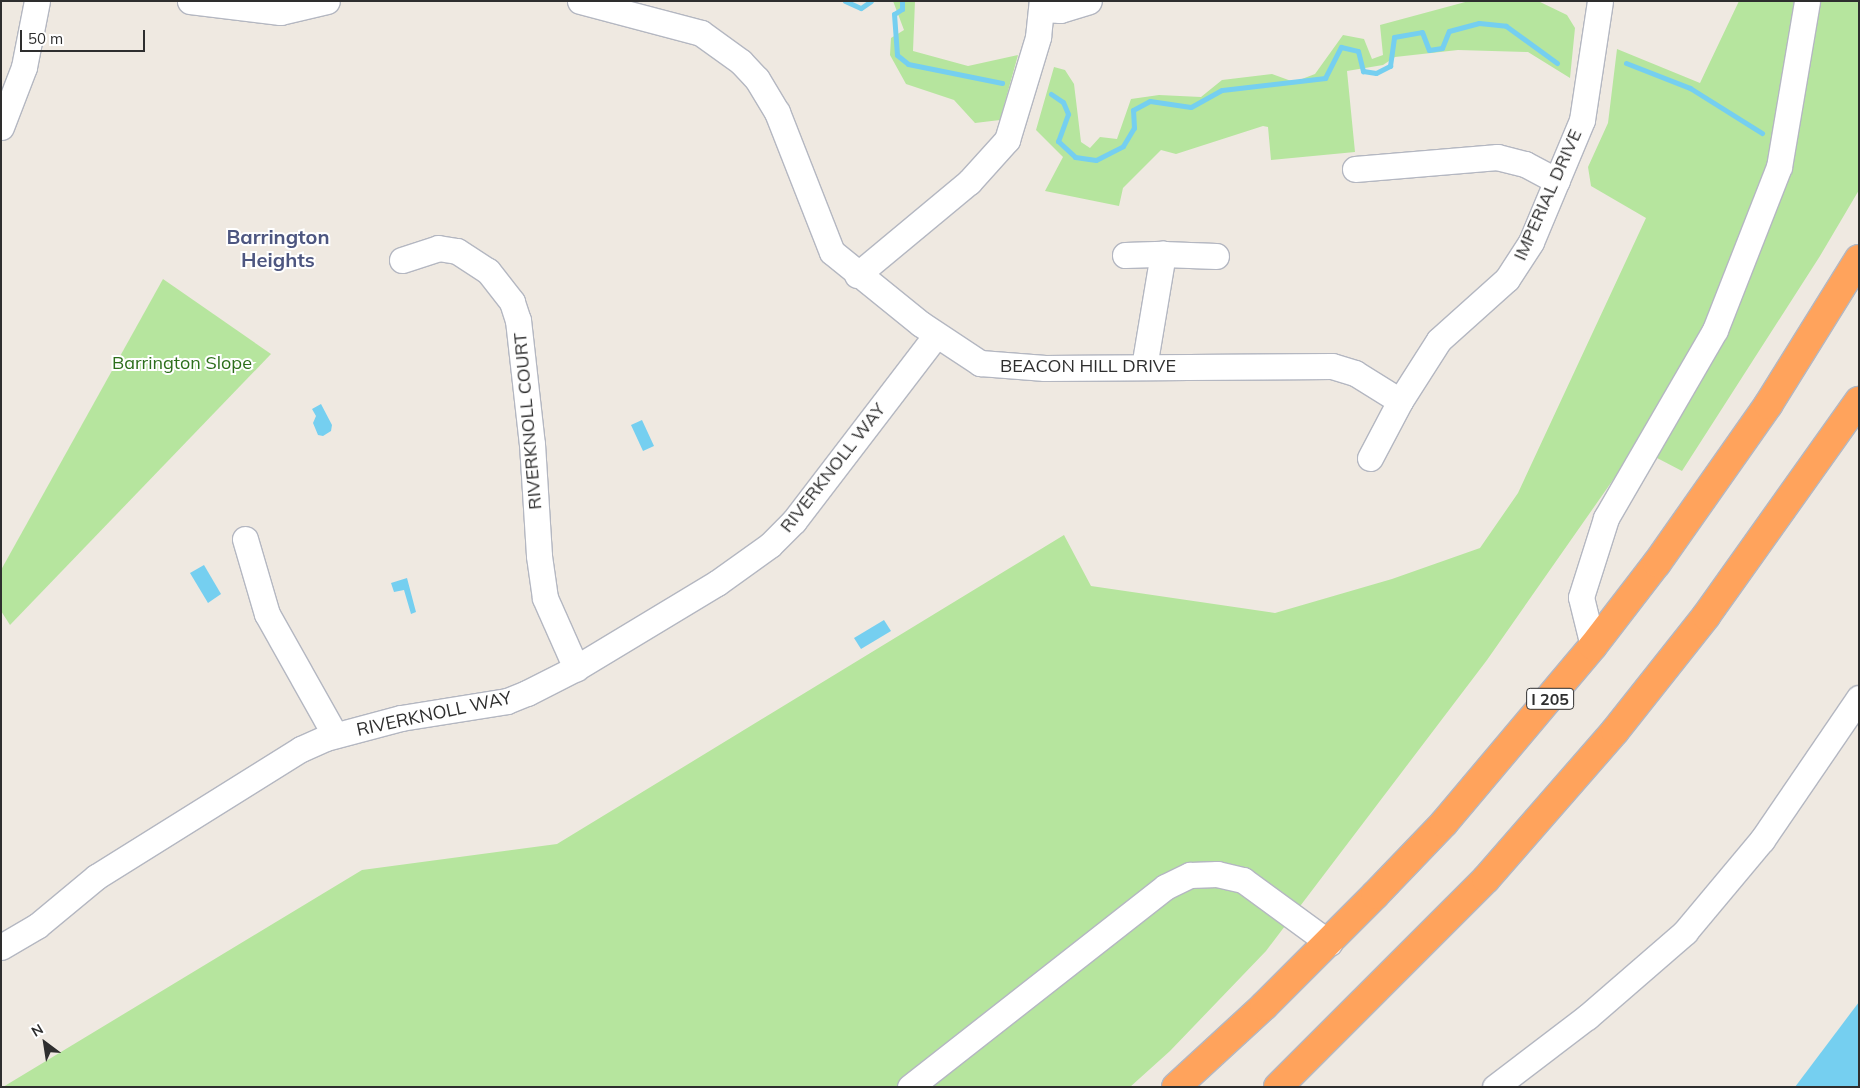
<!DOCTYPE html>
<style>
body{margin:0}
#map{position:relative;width:1860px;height:1088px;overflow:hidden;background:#efe9e1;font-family:Mulish,sans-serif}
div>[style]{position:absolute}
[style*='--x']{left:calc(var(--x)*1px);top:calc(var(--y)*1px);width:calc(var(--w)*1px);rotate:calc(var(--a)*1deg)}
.green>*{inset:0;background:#b6e59e}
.water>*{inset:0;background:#75cff0}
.stream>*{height:5px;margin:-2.5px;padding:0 2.5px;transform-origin:2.5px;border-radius:2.5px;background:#75cff0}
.roads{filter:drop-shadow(1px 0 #b4b7c1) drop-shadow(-1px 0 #b4b7c1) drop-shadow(0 1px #b4b7c1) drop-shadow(0 -1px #b4b7c1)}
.minor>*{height:25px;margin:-12.5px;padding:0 12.5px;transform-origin:12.5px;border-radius:12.5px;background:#fff}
.highway>*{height:28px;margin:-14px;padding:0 14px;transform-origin:14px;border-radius:14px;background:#ffa35c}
span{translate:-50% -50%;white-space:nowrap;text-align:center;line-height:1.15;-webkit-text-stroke:4px #fff;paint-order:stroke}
.shield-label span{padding:1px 4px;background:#fff;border:1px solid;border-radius:4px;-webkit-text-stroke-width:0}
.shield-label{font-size:16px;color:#2e2e2e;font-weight:700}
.street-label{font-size:18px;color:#2e2e2e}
.park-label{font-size:18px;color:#2c6e1b}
.quarter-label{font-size:20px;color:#4d5680;font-weight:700}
.frame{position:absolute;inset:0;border:2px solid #2e2e2e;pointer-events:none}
.north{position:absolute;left:20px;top:1018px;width:50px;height:50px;-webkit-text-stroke:4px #fff;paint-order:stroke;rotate:329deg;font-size:14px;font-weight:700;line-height:20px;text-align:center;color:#2e2e2e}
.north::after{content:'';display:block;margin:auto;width:18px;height:22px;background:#2e2e2e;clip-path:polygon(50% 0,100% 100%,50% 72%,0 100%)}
.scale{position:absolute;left:20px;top:30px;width:125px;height:22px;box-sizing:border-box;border:2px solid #2e2e2e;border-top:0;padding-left:6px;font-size:15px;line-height:18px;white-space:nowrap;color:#2e2e2e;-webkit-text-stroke:4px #fff;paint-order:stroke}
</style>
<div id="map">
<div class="green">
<i style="clip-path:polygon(893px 1px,915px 1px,913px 51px,968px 66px,1018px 55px,1000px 120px,975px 123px,954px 100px,906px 84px,890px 55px,891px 38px,904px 30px)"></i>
<i style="clip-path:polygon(1469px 1px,1538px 1px,1567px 15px,1575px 28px,1570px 78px,1528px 52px,1458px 50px,1395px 57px,1383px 65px,1347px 71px,1355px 152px,1271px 160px,1268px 127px,1263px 126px,1176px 154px,1161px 150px,1123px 188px,1119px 206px,1045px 191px,1063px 157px,1036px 130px,1054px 67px,1065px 70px,1074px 84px,1081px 142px,1090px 148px,1100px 137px,1117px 139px,1131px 99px,1159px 95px,1201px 97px,1222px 80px,1272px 74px,1294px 82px,1315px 74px,1343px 35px,1364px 39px,1372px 59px,1383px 55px,1380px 25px)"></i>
<i style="clip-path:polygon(1739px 1px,1859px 1px,1859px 190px,1820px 256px,1682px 471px,1636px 447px,1487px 660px,1266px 951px,1170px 1051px,1130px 1087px,3px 1087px,362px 870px,557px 844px,1064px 535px,1091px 586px,1275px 613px,1392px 579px,1480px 548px,1518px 493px,1646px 218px,1591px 186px,1588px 167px,1608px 123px,1617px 49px,1700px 83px)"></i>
<i style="clip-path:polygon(163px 279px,271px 354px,10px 625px,1px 611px,1px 570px)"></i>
</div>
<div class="water">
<i style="clip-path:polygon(321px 404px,332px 425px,331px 431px,323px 436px,318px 435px,313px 423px,316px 416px,312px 409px)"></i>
<i style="clip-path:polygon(642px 420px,654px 446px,643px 451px,631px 425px)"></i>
<i style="clip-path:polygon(204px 565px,221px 594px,208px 603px,190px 573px)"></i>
<i style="clip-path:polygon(407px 578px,416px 612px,411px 614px,404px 590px,394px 592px,391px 583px)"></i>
<i style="clip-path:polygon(884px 620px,891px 631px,861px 649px,854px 638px)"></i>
<i style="clip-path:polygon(1859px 1002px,1859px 1087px,1795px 1087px)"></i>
</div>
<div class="stream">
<i style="--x:845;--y:1;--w:17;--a:24"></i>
<i style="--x:861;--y:8;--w:12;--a:-35"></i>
<i style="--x:902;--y:1;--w:8;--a:90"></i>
<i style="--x:902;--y:9;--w:9;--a:148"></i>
<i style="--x:894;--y:14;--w:41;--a:85.8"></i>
<i style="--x:897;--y:55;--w:14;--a:39"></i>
<i style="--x:908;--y:64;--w:96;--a:11.4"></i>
<i style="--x:1626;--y:63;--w:69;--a:21.3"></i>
<i style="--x:1690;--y:88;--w:85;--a:32"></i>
<i style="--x:1051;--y:94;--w:14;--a:34"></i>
<i style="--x:1063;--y:102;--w:13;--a:67"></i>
<i style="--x:1068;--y:114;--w:29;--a:110"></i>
<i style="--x:1058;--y:141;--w:23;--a:43"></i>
<i style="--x:1075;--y:157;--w:21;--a:8"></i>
<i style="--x:1096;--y:160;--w:30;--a:-27"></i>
<i style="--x:1123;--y:146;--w:21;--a:-59"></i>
<i style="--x:1134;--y:128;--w:18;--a:-93"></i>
<i style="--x:1133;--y:110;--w:19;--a:-28"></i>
<i style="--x:1150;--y:101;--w:41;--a:8.3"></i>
<i style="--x:1191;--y:107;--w:35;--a:-29"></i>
<i style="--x:1222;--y:90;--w:104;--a:-6.6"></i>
<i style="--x:1325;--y:78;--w:35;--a:-63"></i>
<i style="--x:1341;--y:47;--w:17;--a:13"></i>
<i style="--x:1358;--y:51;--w:21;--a:76"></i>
<i style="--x:1363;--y:71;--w:13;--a:9"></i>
<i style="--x:1376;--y:73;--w:16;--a:-27"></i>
<i style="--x:1390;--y:66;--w:29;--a:-82"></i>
<i style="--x:1394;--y:37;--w:28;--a:-10"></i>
<i style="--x:1422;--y:32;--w:19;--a:69"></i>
<i style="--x:1429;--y:50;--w:13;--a:-9"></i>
<i style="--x:1442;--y:48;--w:18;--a:-68"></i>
<i style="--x:1449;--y:31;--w:31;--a:-15"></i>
<i style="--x:1479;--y:23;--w:27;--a:6"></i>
<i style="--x:1506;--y:26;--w:63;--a:36"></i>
</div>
<div class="roads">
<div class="minor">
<i style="--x:190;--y:1;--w:91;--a:7"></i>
<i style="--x:280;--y:12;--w:48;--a:-13.2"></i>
<i style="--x:580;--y:1;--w:125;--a:14.8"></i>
<i style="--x:701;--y:33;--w:49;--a:35.9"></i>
<i style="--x:741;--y:62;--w:23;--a:47"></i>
<i style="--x:757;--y:79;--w:39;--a:59"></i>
<i style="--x:777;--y:112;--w:150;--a:68.6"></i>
<i style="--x:832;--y:252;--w:114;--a:39"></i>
<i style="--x:921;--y:324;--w:71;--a:33.5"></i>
<i style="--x:980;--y:363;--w:65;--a:4.4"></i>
<i style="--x:1045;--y:368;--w:287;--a:-0.4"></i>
<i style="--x:1332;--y:366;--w:24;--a:17"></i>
<i style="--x:1355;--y:373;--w:53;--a:31.9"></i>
<i style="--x:1042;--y:9;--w:18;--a:3"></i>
<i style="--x:1060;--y:10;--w:30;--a:-17"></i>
<i style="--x:1;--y:127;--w:64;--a:-69"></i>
<i style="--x:24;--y:67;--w:67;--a:-78.9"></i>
<i style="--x:1355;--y:169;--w:143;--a:-4.8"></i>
<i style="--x:1497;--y:157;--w:29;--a:14"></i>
<i style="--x:1525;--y:164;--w:36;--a:28"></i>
<i style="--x:1125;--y:255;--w:38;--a:-2"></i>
<i style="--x:402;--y:260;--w:38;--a:-18"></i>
<i style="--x:438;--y:248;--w:19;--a:9"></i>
<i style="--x:457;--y:251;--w:37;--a:33"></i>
<i style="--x:488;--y:271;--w:39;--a:52"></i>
<i style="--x:512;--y:302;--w:19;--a:72"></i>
<i style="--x:518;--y:320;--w:125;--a:83.6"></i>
<i style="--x:532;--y:444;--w:112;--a:86.4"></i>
<i style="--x:539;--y:556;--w:42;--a:81.9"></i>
<i style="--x:545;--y:598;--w:77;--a:66.1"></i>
<i style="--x:857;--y:275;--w:146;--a:-39.7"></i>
<i style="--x:969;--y:182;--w:57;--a:-47.9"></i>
<i style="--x:1007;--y:140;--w:108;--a:-73.2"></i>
<i style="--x:1038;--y:37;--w:36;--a:-84"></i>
<i style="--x:1144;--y:367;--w:115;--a:-80.5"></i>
<i style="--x:1163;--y:254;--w:53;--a:2.2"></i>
<i style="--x:1370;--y:458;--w:64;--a:-62.2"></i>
<i style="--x:1400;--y:401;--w:72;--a:-57.4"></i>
<i style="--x:1439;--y:340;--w:91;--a:-41.9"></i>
<i style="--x:1507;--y:279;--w:44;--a:-57"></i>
<i style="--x:1531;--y:242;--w:132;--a:-67.3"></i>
<i style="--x:1582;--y:120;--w:120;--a:-81.4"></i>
<i style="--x:245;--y:539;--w:78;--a:73.7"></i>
<i style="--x:267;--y:614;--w:139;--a:60.7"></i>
<i style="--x:1593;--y:646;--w:50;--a:-103.8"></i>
<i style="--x:1581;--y:597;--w:83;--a:-72.4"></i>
<i style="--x:1606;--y:518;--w:217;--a:-59.9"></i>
<i style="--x:1715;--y:330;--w:175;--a:-68.6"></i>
<i style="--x:1779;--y:167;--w:168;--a:-80.4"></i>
<i style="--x:1;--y:947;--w:42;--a:-30.3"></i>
<i style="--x:37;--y:926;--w:77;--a:-39.7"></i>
<i style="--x:96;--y:877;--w:242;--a:-32"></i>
<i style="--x:301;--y:749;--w:27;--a:-24"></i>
<i style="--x:326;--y:738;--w:78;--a:-14.9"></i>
<i style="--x:401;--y:718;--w:107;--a:-9.1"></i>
<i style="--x:507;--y:701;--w:22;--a:-22"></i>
<i style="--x:527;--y:693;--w:55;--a:-27"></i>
<i style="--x:576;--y:668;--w:165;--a:-31.1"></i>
<i style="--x:717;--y:583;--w:65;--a:-35.6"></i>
<i style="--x:770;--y:545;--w:34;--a:-45"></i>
<i style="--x:794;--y:521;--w:234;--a:-52.6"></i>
<i style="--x:910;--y:1087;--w:324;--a:-38.1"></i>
<i style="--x:1165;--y:887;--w:28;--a:-26"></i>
<i style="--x:1190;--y:875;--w:27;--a:-2"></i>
<i style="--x:1217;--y:874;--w:27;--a:13"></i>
<i style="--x:1243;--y:880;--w:107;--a:36.2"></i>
<i style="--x:1495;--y:1087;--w:116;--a:-37.3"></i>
<i style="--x:1587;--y:1017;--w:130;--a:-40.9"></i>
<i style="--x:1685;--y:932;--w:120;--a:-50.1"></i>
<i style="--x:1762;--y:840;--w:172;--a:-55.7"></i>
</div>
<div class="highway">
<i style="--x:1176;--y:1087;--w:120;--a:-42.6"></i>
<i style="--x:1264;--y:1006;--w:157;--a:-45"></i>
<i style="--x:1375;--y:895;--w:100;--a:-46.2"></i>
<i style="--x:1444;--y:823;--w:231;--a:-49.9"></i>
<i style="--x:1593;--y:646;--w:105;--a:-52.4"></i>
<i style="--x:1657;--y:563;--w:193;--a:-54.9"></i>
<i style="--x:1768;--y:405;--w:172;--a:-58.1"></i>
<i style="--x:1278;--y:1087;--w:294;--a:-45"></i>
<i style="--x:1486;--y:879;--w:196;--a:-48.9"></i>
<i style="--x:1615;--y:731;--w:147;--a:-51.6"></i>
<i style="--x:1706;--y:616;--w:264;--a:-54.6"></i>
</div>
</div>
<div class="shield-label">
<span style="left:1550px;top:699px">I 205</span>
</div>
<div class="street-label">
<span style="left:1548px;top:195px;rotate:-66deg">IMPERIAL DRIVE</span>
<span style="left:1088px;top:366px">BEACON HILL DRIVE</span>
<span style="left:528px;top:421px;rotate:-95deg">RIVERKNOLL COURT</span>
<span style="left:833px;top:468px;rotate:-52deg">RIVERKNOLL WAY</span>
<span style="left:434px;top:714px;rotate:-12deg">RIVERKNOLL WAY</span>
</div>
<div class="park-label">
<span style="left:182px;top:363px">Barrington Slope</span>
</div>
<div class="quarter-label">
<span style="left:278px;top:248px">Barrington<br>Heights</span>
</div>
<div class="frame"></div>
<div class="north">N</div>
<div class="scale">50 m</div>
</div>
